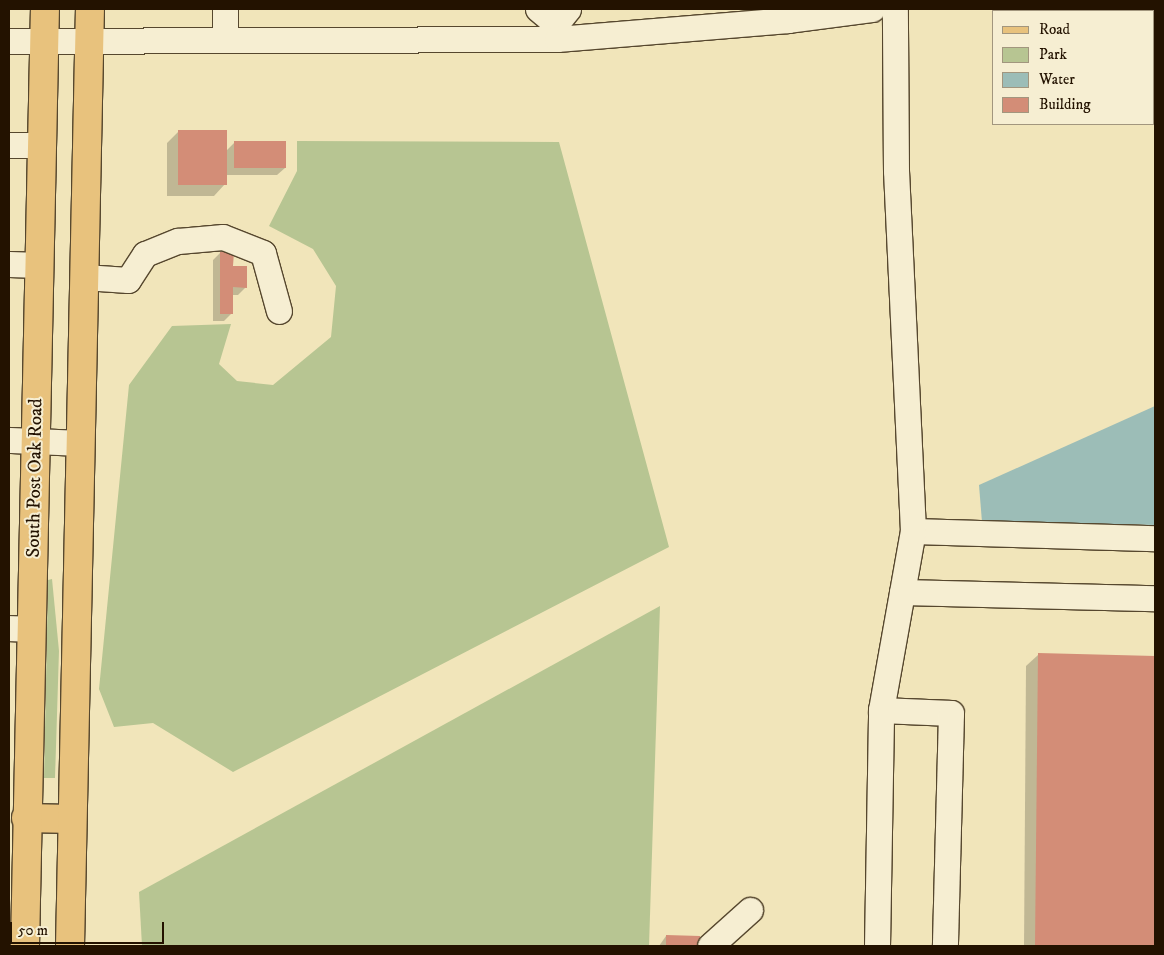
<!DOCTYPE html>
<style>
body{margin:0}
#map{position:relative;width:1164px;height:955px;overflow:hidden;background:#f1e5ba;font-family:"IM FELL DW Pica",serif}
div>[style]{position:absolute}
[style*='--x']{left:calc(var(--x)*1px);top:calc(var(--y)*1px);width:calc(var(--w)*1px);rotate:calc(var(--a)*1deg)}
.green>*{inset:0;background:#b7c592}
.water>*{inset:0;background:#9cbdb7}
.shadow>*{inset:0;background:#0003}
.building>*{inset:0;background:#d38d77}
.roads{filter:drop-shadow(1px 0 #56472e) drop-shadow(-1px 0 #56472e) drop-shadow(0 1px #56472e) drop-shadow(0 -1px #56472e)}
.minor>*{height:25px;margin:-12.5px;padding:0 12.5px;transform-origin:12.5px;border-radius:12.5px;background:#f6eed2}
.major>*{height:28px;margin:-14px;padding:0 14px;transform-origin:14px;border-radius:14px;background:#e8c27d}
span{translate:-50% -50%;white-space:nowrap;text-align:center;line-height:1.15;-webkit-text-stroke:4px #f6eed2;paint-order:stroke}
.street-label{font-size:19px;color:#231200}
.frame{position:absolute;inset:0;border:10px solid #231200;pointer-events:none}
.legend{position:absolute;left:992px;top:10px;width:162px;height:115px;box-sizing:border-box;background:#f6eed2;border:1px solid #a2967e;margin:0;padding:6px 9px;list-style:none;font-size:15px;color:#231200}
.legend li{display:flex;align-items:center;gap:10px;height:25px}
.legend b{width:25px;border:1px solid #a2967e}
.scale{position:absolute;left:10px;top:922px;width:154px;height:22px;box-sizing:border-box;border:2px solid #231200;border-top:0;padding-left:6px;font-size:15px;line-height:18px;white-space:nowrap;color:#231200;-webkit-text-stroke:4px #f6eed2;paint-order:stroke}
</style>
<div id="map">
<div class="green">
<i style="clip-path:polygon(297px 141px,559px 142px,669px 547px,233px 772px,153px 723px,114px 727px,99px 689px,129px 385px,172px 326px,231px 324px,219px 364px,237px 381px,273px 385px,331px 337px,336px 286px,313px 249px,269px 226px,297px 171px)"></i>
<i style="clip-path:polygon(52px 579px,59px 651px,55px 778px,44px 778px,48px 580px)"></i>
<i style="clip-path:polygon(660px 606px,649px 946px,142px 946px,139px 892px)"></i>
</div>
<div class="water">
<i style="clip-path:polygon(1155px 406px,1155px 525px,982px 522px,979px 485px)"></i>
</div>
<div class="shadow">
<i style="clip-path:polygon(179px 131px,226px 151px,235px 142px,285px 168px,277px 175px,225px 175px,225px 184px,214px 196px,167px 196px,167px 143px)"></i>
<i style="clip-path:polygon(220px 253px,246px 287px,238px 295px,232px 295px,232px 313px,224px 321px,213px 321px,213px 260px)"></i>
<i style="clip-path:polygon(1038px 655px,1155px 657px,1155px 946px,1024px 946px,1026px 666px)"></i>
<i style="clip-path:polygon(666px 936px,699px 946px,659px 946px)"></i>
</div>
<div class="building">
<i style="clip-path:polygon(178px 130px,227px 130px,227px 185px,178px 185px)"></i>
<i style="clip-path:polygon(234px 141px,286px 141px,286px 168px,234px 168px)"></i>
<i style="clip-path:polygon(220px 252px,234px 252px,233px 266px,247px 266px,247px 288px,233px 287px,233px 314px,220px 314px)"></i>
<i style="clip-path:polygon(1038px 653px,1155px 656px,1155px 946px,1035px 946px)"></i>
<i style="clip-path:polygon(666px 935px,700px 936px,700px 946px,666px 946px)"></i>
</div>
<div class="roads">
<div class="minor">
<i style="--x:225;--y:9;--w:29;--a:90"></i>
<i style="--x:538;--y:9;--w:23;--a:40"></i>
<i style="--x:788;--y:20;--w:85;--a:-7.5"></i>
<i style="--x:557;--y:39;--w:15;--a:-94"></i>
<i style="--x:556;--y:24;--w:19;--a:-51"></i>
<i style="--x:9;--y:41;--w:548;--a:-0.21"></i>
<i style="--x:557;--y:39;--w:232;--a:-4.7"></i>
<i style="--x:788;--y:20;--w:11;--a:-90"></i>
<i style="--x:9;--y:145;--w:33;--a:0"></i>
<i style="--x:9;--y:264;--w:31;--a:2"></i>
<i style="--x:84;--y:277;--w:44;--a:3.9"></i>
<i style="--x:128;--y:280;--w:31;--a:-57"></i>
<i style="--x:145;--y:254;--w:35;--a:-22"></i>
<i style="--x:178;--y:241;--w:45;--a:-5.1"></i>
<i style="--x:223;--y:237;--w:43;--a:21.8"></i>
<i style="--x:263;--y:253;--w:60;--a:74.6"></i>
<i style="--x:9;--y:440;--w:72;--a:2.4"></i>
<i style="--x:913;--y:531;--w:242;--a:1.7"></i>
<i style="--x:902;--y:592;--w:253;--a:1.4"></i>
<i style="--x:9;--y:628;--w:23;--a:2"></i>
<i style="--x:881;--y:710;--w:70;--a:2.5"></i>
<i style="--x:951;--y:713;--w:233;--a:91.5"></i>
<i style="--x:710;--y:946;--w:54;--a:-42"></i>
<i style="--x:877;--y:946;--w:236;--a:-89"></i>
<i style="--x:881;--y:710;--w:182;--a:-79.9"></i>
<i style="--x:913;--y:531;--w:360;--a:-92.7"></i>
<i style="--x:896;--y:171;--w:162;--a:-90.4"></i>
</div>
<div class="major">
<i style="--x:26;--y:818;--w:46;--a:1.2"></i>
<i style="--x:25;--y:946;--w:937;--a:-88.78"></i>
<i style="--x:70;--y:946;--w:937;--a:-88.78"></i>
</div>
</div>
<div class="street-label">
<span style="left:35px;top:478px;rotate:-89deg">South Post Oak Road</span>
</div>
<div class="frame"></div>
<ul class="legend">
<li><b style="height:6px;background:#e8c27d"></b>Road</li>
<li><b style="height:14px;background:#b7c592"></b>Park</li>
<li><b style="height:14px;background:#9cbdb7"></b>Water</li>
<li><b style="height:14px;background:#d38d77"></b>Building</li>
</ul>
<div class="scale">50 m</div>
</div>
